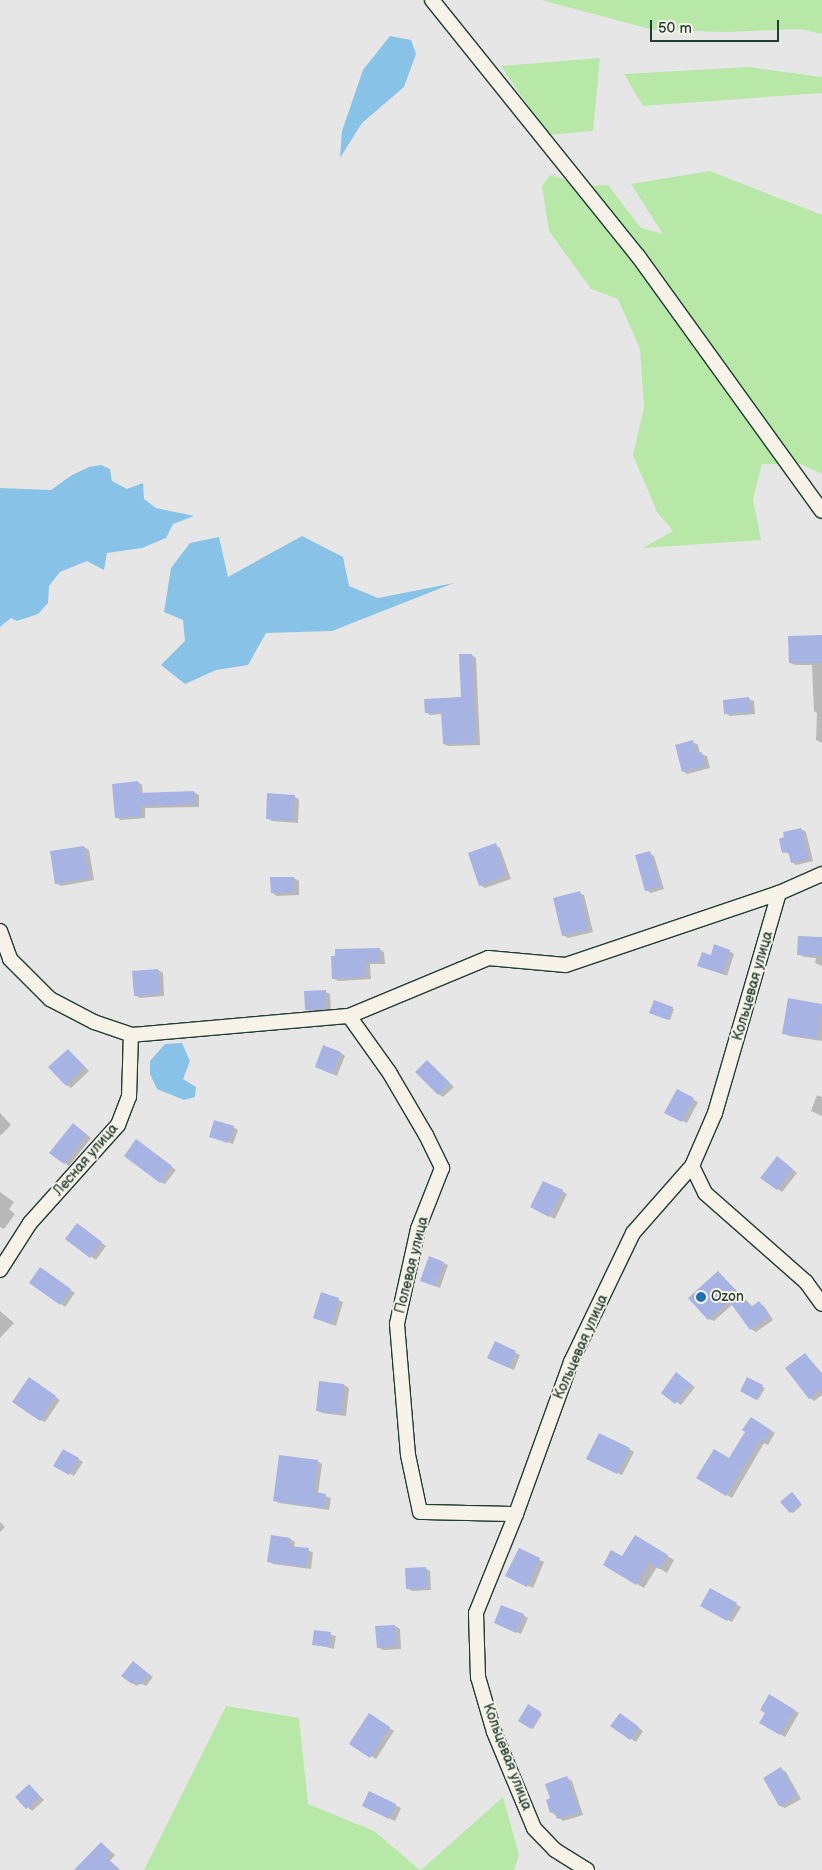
<!DOCTYPE html>
<meta charset="utf-8">
<style>
body{margin:0}
#map{position:relative;width:822px;height:1870px;overflow:hidden;background:#e7e6e7;font-family:"Balsamiq Sans",sans-serif}
div>[style]{position:absolute}
[style*='--x']{left:calc(var(--x)*1px);top:calc(var(--y)*1px);width:calc(var(--w)*1px);rotate:calc(var(--a)*1deg)}
.green>*{inset:0;background:#b8e8a7}
.water>*{inset:0;background:#88c3e7}
.shadow>*{inset:0;background:#0003}
.building>*{inset:0;background:#a7b3e3}
.roads{filter:drop-shadow(1px 0 #1f3d34) drop-shadow(-1px 0 #1f3d34) drop-shadow(0 1px #1f3d34) drop-shadow(0 -1px #1f3d34)}
.minor>*{height:14px;margin:-7px;padding:0 7px;transform-origin:7px;border-radius:7px;background:#f7f3e8}
.dots>*{width:14px;height:14px;translate:-50% -50%;box-sizing:border-box;border:2px solid #f7f3e8;border-radius:50%}
span{translate:-50% -50%;white-space:nowrap;text-align:center;line-height:1.15;-webkit-text-stroke:4px #f7f3e8;paint-order:stroke}
.street-label{font-size:14px;color:#1f3d34}
.poi-label{font-size:14px;color:#1f3d34}
.left{translate:0 -50%;text-align:left}
.scale{position:absolute;left:650px;top:20px;width:129px;height:22px;box-sizing:border-box;border:2px solid #1f3d34;border-top:0;padding-left:6px;font-size:15px;line-height:18px;white-space:nowrap;color:#1f3d34;-webkit-text-stroke:4px #f7f3e8;paint-order:stroke}
</style>
<div id="map">
<div class="green">
<i style="clip-path:polygon(541px 0,822px 0,822px 34px,800px 29px,727px 32px,654px 30px)"></i>
<i style="clip-path:polygon(600px 58px,593px 131px,548px 135px,501px 66px)"></i>
<i style="clip-path:polygon(748px 67px,822px 77px,822px 93px,643px 106px,624px 74px)"></i>
<i style="clip-path:polygon(710px 171px,822px 215px,822px 474px,801px 464px,762px 464px,753px 499px,761px 540px,643px 548px,673px 531px,657px 512px,633px 455px,644px 407px,640px 349px,618px 299px,591px 289px,549px 231px,542px 186px,550px 175px,587px 186px,608px 185px,641px 228px,663px 234px,631px 184px)"></i>
<i style="clip-path:polygon(226px 1706px,299px 1718px,308px 1804px,374px 1831px,420px 1870px,144px 1870px)"></i>
<i style="clip-path:polygon(503px 1797px,519px 1855px,514px 1870px,421px 1870px)"></i>
</div>
<div class="water">
<i style="clip-path:polygon(390px 36px,411px 40px,416px 54px,404px 87px,362px 123px,340px 158px,342px 131px,363px 70px)"></i>
<i style="clip-path:polygon(101px 465px,110px 469px,112px 481px,127px 489px,143px 483px,144px 499px,156px 508px,194px 516px,173px 524px,166px 538px,142px 548px,107px 553px,104px 570px,87px 561px,60px 572px,49px 586px,48px 603px,38px 614px,17px 621px,11px 618px,0 627px,0 488px,51px 490px,72px 475px,89px 467px)"></i>
<i style="clip-path:polygon(302px 536px,343px 557px,349px 586px,378px 598px,454px 583px,332px 631px,266px 633px,248px 665px,216px 670px,185px 684px,161px 665px,185px 641px,183px 620px,164px 612px,171px 568px,190px 543px,219px 537px,228px 577px)"></i>
<i style="clip-path:polygon(182px 1043px,190px 1061px,183px 1079px,196px 1087px,195px 1097px,184px 1100px,157px 1089px,150px 1074px,150px 1061px,165px 1044px)"></i>
</div>
<div class="shadow">
<i style="clip-path:polygon(822px 636px,822px 743px,816px 740px,817px 713px,814px 711px,812px 665px,795px 665px,790px 663px)"></i>
<i style="clip-path:polygon(472px 655px,476px 658px,480px 745px,448px 746px,444px 744px,442px 714px,430px 715px,426px 712px,462px 698px)"></i>
<i style="clip-path:polygon(749px 699px,754px 701px,755px 714px,730px 716px,726px 714px)"></i>
<i style="clip-path:polygon(693px 742px,698px 745px,700px 754px,707px 756px,710px 768px,687px 774px,683px 771px)"></i>
<i style="clip-path:polygon(138px 782px,142px 785px,143px 794px,194px 792px,199px 795px,199px 807px,145px 808px,145px 818px,121px 820px,116px 817px)"></i>
<i style="clip-path:polygon(294px 797px,299px 799px,298px 823px,272px 821px,267px 818px)"></i>
<i style="clip-path:polygon(801px 829px,806px 832px,813px 861px,796px 865px,792px 862px,790px 854px,783px 852px)"></i>
<i style="clip-path:polygon(495px 845px,500px 848px,511px 879px,485px 888px,480px 885px)"></i>
<i style="clip-path:polygon(84px 847px,89px 850px,94px 880px,61px 886px,56px 883px)"></i>
<i style="clip-path:polygon(649px 853px,654px 856px,664px 889px,651px 893px,646px 890px)"></i>
<i style="clip-path:polygon(294px 878px,299px 881px,299px 895px,277px 896px,272px 893px)"></i>
<i style="clip-path:polygon(579px 893px,584px 895px,593px 932px,568px 938px,563px 935px)"></i>
<i style="clip-path:polygon(822px 938px,822px 966px,815px 963px,816px 958px,804px 957px,799px 954px)"></i>
<i style="clip-path:polygon(379px 949px,384px 952px,385px 964px,370px 964px,371px 979px,338px 981px,333px 978px,336px 957px)"></i>
<i style="clip-path:polygon(729px 951px,734px 954px,727px 976px,699px 965px,711px 956px)"></i>
<i style="clip-path:polygon(158px 970px,163px 973px,164px 996px,140px 998px,135px 995px)"></i>
<i style="clip-path:polygon(325px 992px,330px 994px,331px 1011px,311px 1012px,306px 1009px)"></i>
<i style="clip-path:polygon(789px 1000px,822px 1005px,822px 1041px,789px 1036px,784px 1033px)"></i>
<i style="clip-path:polygon(672px 1008px,674px 1009px,670px 1020px,653px 1013px)"></i>
<i style="clip-path:polygon(68px 1050px,89px 1071px,71px 1088px,67px 1085px)"></i>
<i style="clip-path:polygon(341px 1053px,345px 1056px,337px 1076px,321px 1069px)"></i>
<i style="clip-path:polygon(427px 1062px,454px 1087px,443px 1097px,439px 1094px)"></i>
<i style="clip-path:polygon(677px 1091px,698px 1102px,687px 1123px,666px 1112px)"></i>
<i style="clip-path:polygon(817px 1095px,822px 1097px,822px 1116px,811px 1111px)"></i>
<i style="clip-path:polygon(0 1113px,11px 1125px,1px 1135px,0 1135px)"></i>
<i style="clip-path:polygon(233px 1127px,238px 1130px,233px 1144px,210px 1136px)"></i>
<i style="clip-path:polygon(78px 1128px,91px 1138px,69px 1166px,64px 1163px)"></i>
<i style="clip-path:polygon(141px 1144px,176px 1170px,165px 1184px,160px 1182px)"></i>
<i style="clip-path:polygon(782px 1161px,797px 1173px,782px 1192px,762px 1177px)"></i>
<i style="clip-path:polygon(562px 1191px,567px 1194px,555px 1219px,536px 1209px)"></i>
<i style="clip-path:polygon(0 1192px,14px 1202px,9px 1209px,15px 1214px,4px 1229px,0 1227px)"></i>
<i style="clip-path:polygon(82px 1228px,106px 1246px,96px 1260px,67px 1239px)"></i>
<i style="clip-path:polygon(444px 1263px,448px 1265px,440px 1288px,426px 1283px)"></i>
<i style="clip-path:polygon(45px 1272px,75px 1293px,65px 1307px,61px 1304px)"></i>
<i style="clip-path:polygon(718px 1272px,753px 1307px,759px 1303px,764px 1306px,773px 1320px,756px 1332px,751px 1329px,733px 1304px,714px 1321px,709px 1319px)"></i>
<i style="clip-path:polygon(322px 1294px,343px 1302px,336px 1326px,314px 1318px)"></i>
<i style="clip-path:polygon(0 1311px,14px 1323px,0 1338px)"></i>
<i style="clip-path:polygon(495px 1343px,520px 1355px,514px 1370px,493px 1361px)"></i>
<i style="clip-path:polygon(805px 1354px,822px 1373px,822px 1395px,814px 1401px,810px 1398px)"></i>
<i style="clip-path:polygon(681px 1377px,695px 1387px,681px 1405px,663px 1392px)"></i>
<i style="clip-path:polygon(748px 1378px,765px 1388px,758px 1400px,741px 1390px)"></i>
<i style="clip-path:polygon(34px 1382px,60px 1400px,45px 1422px,40px 1420px)"></i>
<i style="clip-path:polygon(320px 1382px,344px 1385px,349px 1388px,346px 1416px,322px 1413px,317px 1410px)"></i>
<i style="clip-path:polygon(751px 1418px,775px 1433px,768px 1445px,764px 1443px,732px 1498px,698px 1477px,730px 1460px,747px 1432px)"></i>
<i style="clip-path:polygon(629px 1449px,634px 1452px,622px 1475px,592px 1461px)"></i>
<i style="clip-path:polygon(64px 1450px,83px 1462px,74px 1476px,55px 1465px)"></i>
<i style="clip-path:polygon(317px 1461px,322px 1464px,318px 1494px,331px 1498px,329px 1510px,279px 1503px,275px 1500px)"></i>
<i style="clip-path:polygon(794px 1495px,802px 1505px,793px 1513px,791px 1512px)"></i>
<i style="clip-path:polygon(0 1522px,5px 1527px,0 1532px)"></i>
<i style="clip-path:polygon(635px 1537px,674px 1560px,667px 1573px,657px 1567px,644px 1588px,604px 1564px,622px 1558px)"></i>
<i style="clip-path:polygon(290px 1539px,295px 1542px,294px 1547px,313px 1552px,311px 1569px,273px 1564px,269px 1561px)"></i>
<i style="clip-path:polygon(519px 1550px,544px 1562px,533px 1588px,512px 1579px)"></i>
<i style="clip-path:polygon(425px 1568px,430px 1571px,431px 1590px,412px 1591px,407px 1588px)"></i>
<i style="clip-path:polygon(711px 1590px,741px 1607px,732px 1622px,702px 1605px)"></i>
<i style="clip-path:polygon(523px 1615px,528px 1618px,521px 1634px,500px 1625px)"></i>
<i style="clip-path:polygon(395px 1626px,400px 1629px,401px 1649px,383px 1650px,378px 1647px)"></i>
<i style="clip-path:polygon(315px 1631px,336px 1636px,334px 1649px,313px 1644px)"></i>
<i style="clip-path:polygon(134px 1663px,153px 1677px,146px 1686px,140px 1683px,137px 1686px,132px 1683px)"></i>
<i style="clip-path:polygon(770px 1696px,799px 1713px,785px 1737px,760px 1722px,767px 1712px)"></i>
<i style="clip-path:polygon(528px 1706px,542px 1714px,533px 1729px,519px 1720px)"></i>
<i style="clip-path:polygon(369px 1715px,394px 1731px,376px 1759px,351px 1743px)"></i>
<i style="clip-path:polygon(625px 1718px,643px 1731px,636px 1742px,612px 1726px)"></i>
<i style="clip-path:polygon(781px 1769px,786px 1772px,801px 1799px,785px 1808px,780px 1806px,765px 1778px)"></i>
<i style="clip-path:polygon(567px 1778px,572px 1781px,583px 1815px,563px 1821px,551px 1812px,552px 1799px)"></i>
<i style="clip-path:polygon(29px 1786px,44px 1800px,32px 1811px,16px 1797px)"></i>
<i style="clip-path:polygon(369px 1792px,401px 1808px,395px 1821px,368px 1808px)"></i>
<i style="clip-path:polygon(101px 1843px,115px 1855px,110px 1861px,120px 1870px,85px 1870px)"></i>
</div>
<div class="building">
<i style="clip-path:polygon(822px 635px,822px 663px,789px 663px,788px 636px)"></i>
<i style="clip-path:polygon(459px 654px,472px 654px,476px 743px,443px 744px,441px 712px,425px 713px,424px 699px,461px 697px)"></i>
<i style="clip-path:polygon(749px 697px,751px 712px,724px 714px,723px 700px)"></i>
<i style="clip-path:polygon(693px 740px,696px 753px,702px 752px,705px 766px,682px 772px,675px 745px)"></i>
<i style="clip-path:polygon(138px 781px,139px 793px,194px 791px,195px 804px,140px 806px,141px 816px,115px 818px,112px 784px)"></i>
<i style="clip-path:polygon(267px 793px,295px 795px,293px 821px,266px 819px)"></i>
<i style="clip-path:polygon(801px 828px,809px 859px,791px 863px,788px 851px,782px 853px,779px 839px,784px 837px,783px 832px)"></i>
<i style="clip-path:polygon(496px 843px,506px 876px,479px 886px,468px 853px)"></i>
<i style="clip-path:polygon(84px 846px,89px 878px,55px 884px,50px 851px)"></i>
<i style="clip-path:polygon(650px 851px,660px 887px,645px 891px,635px 855px)"></i>
<i style="clip-path:polygon(270px 877px,294px 877px,294px 893px,271px 893px)"></i>
<i style="clip-path:polygon(580px 891px,588px 930px,562px 936px,553px 898px)"></i>
<i style="clip-path:polygon(798px 936px,822px 937px,822px 956px,797px 955px)"></i>
<i style="clip-path:polygon(714px 944px,730px 950px,722px 974px,697px 966px,702px 952px,711px 955px)"></i>
<i style="clip-path:polygon(380px 948px,380px 962px,366px 962px,366px 977px,332px 979px,331px 956px,335px 956px,335px 949px)"></i>
<i style="clip-path:polygon(158px 969px,160px 994px,134px 996px,132px 971px)"></i>
<i style="clip-path:polygon(326px 990px,326px 1009px,305px 1010px,304px 991px)"></i>
<i style="clip-path:polygon(788px 998px,822px 1004px,817px 1039px,782px 1034px)"></i>
<i style="clip-path:polygon(654px 1000px,673px 1007px,668px 1020px,649px 1013px)"></i>
<i style="clip-path:polygon(323px 1045px,341px 1052px,332px 1074px,315px 1067px)"></i>
<i style="clip-path:polygon(68px 1049px,85px 1067px,66px 1086px,48px 1067px)"></i>
<i style="clip-path:polygon(427px 1060px,450px 1083px,438px 1095px,415px 1072px)"></i>
<i style="clip-path:polygon(677px 1089px,694px 1098px,682px 1122px,664px 1113px)"></i>
<i style="clip-path:polygon(214px 1120px,234px 1126px,228px 1143px,209px 1137px)"></i>
<i style="clip-path:polygon(73px 1123px,87px 1135px,64px 1164px,49px 1153px)"></i>
<i style="clip-path:polygon(136px 1139px,172px 1166px,160px 1183px,124px 1156px)"></i>
<i style="clip-path:polygon(777px 1156px,793px 1169px,777px 1190px,760px 1178px)"></i>
<i style="clip-path:polygon(543px 1181px,563px 1190px,549px 1217px,530px 1207px)"></i>
<i style="clip-path:polygon(77px 1223px,102px 1242px,90px 1258px,65px 1239px)"></i>
<i style="clip-path:polygon(429px 1256px,444px 1262px,435px 1286px,420px 1281px)"></i>
<i style="clip-path:polygon(40px 1267px,71px 1289px,60px 1305px,29px 1283px)"></i>
<i style="clip-path:polygon(718px 1271px,751px 1307px,759px 1301px,769px 1316px,750px 1330px,729px 1301px,708px 1320px,688px 1298px)"></i>
<i style="clip-path:polygon(321px 1292px,339px 1298px,331px 1324px,313px 1318px)"></i>
<i style="clip-path:polygon(495px 1341px,516px 1351px,509px 1368px,487px 1358px)"></i>
<i style="clip-path:polygon(805px 1353px,822px 1375px,822px 1389px,809px 1399px,785px 1368px)"></i>
<i style="clip-path:polygon(676px 1372px,691px 1384px,675px 1404px,661px 1393px)"></i>
<i style="clip-path:polygon(29px 1377px,56px 1396px,40px 1421px,12px 1402px)"></i>
<i style="clip-path:polygon(747px 1377px,763px 1385px,756px 1400px,740px 1391px)"></i>
<i style="clip-path:polygon(319px 1381px,344px 1384px,341px 1414px,316px 1411px)"></i>
<i style="clip-path:polygon(751px 1417px,771px 1430px,763px 1443px,759px 1441px,726px 1496px,696px 1478px,714px 1449px,729px 1458px,745px 1432px,742px 1430px)"></i>
<i style="clip-path:polygon(599px 1433px,630px 1448px,617px 1474px,586px 1459px)"></i>
<i style="clip-path:polygon(63px 1449px,79px 1458px,69px 1475px,53px 1466px)"></i>
<i style="clip-path:polygon(279px 1455px,318px 1460px,314px 1492px,326px 1494px,324px 1508px,273px 1501px)"></i>
<i style="clip-path:polygon(792px 1492px,801px 1503px,790px 1513px,780px 1502px)"></i>
<i style="clip-path:polygon(271px 1535px,290px 1538px,289px 1546px,309px 1548px,306px 1567px,267px 1562px)"></i>
<i style="clip-path:polygon(635px 1535px,668px 1555px,659px 1569px,649px 1563px,636px 1585px,603px 1565px,611px 1550px,622px 1556px)"></i>
<i style="clip-path:polygon(519px 1548px,540px 1558px,527px 1587px,505px 1576px)"></i>
<i style="clip-path:polygon(426px 1567px,427px 1588px,406px 1589px,405px 1568px)"></i>
<i style="clip-path:polygon(710px 1588px,737px 1603px,727px 1621px,700px 1606px)"></i>
<i style="clip-path:polygon(501px 1605px,524px 1614px,516px 1633px,494px 1623px)"></i>
<i style="clip-path:polygon(395px 1625px,397px 1646px,377px 1648px,375px 1626px)"></i>
<i style="clip-path:polygon(314px 1630px,331px 1632px,329px 1647px,312px 1645px)"></i>
<i style="clip-path:polygon(133px 1661px,149px 1674px,140px 1685px,135px 1680px,132px 1684px,121px 1676px)"></i>
<i style="clip-path:polygon(769px 1694px,795px 1710px,780px 1735px,759px 1723px,765px 1713px,760px 1710px)"></i>
<i style="clip-path:polygon(528px 1704px,541px 1712px,531px 1729px,518px 1721px)"></i>
<i style="clip-path:polygon(369px 1713px,390px 1727px,370px 1758px,349px 1744px)"></i>
<i style="clip-path:polygon(620px 1713px,639px 1727px,630px 1740px,610px 1726px)"></i>
<i style="clip-path:polygon(781px 1767px,797px 1796px,779px 1806px,763px 1778px)"></i>
<i style="clip-path:polygon(567px 1776px,579px 1812px,557px 1819px,555px 1811px,550px 1813px,546px 1800px,550px 1798px,545px 1784px)"></i>
<i style="clip-path:polygon(29px 1784px,40px 1796px,26px 1809px,15px 1797px)"></i>
<i style="clip-path:polygon(369px 1791px,396px 1804px,389px 1819px,362px 1806px)"></i>
<i style="clip-path:polygon(101px 1842px,111px 1852px,106px 1857px,120px 1870px,74px 1870px)"></i>
</div>
<div class="roads">
<div class="minor">
<i style="--x:432;--y:0;--w:329;--a:51.2"></i>
<i style="--x:638;--y:256;--w:314;--a:54.2"></i>
<i style="--x:0;--y:931;--w:30;--a:70"></i>
<i style="--x:10;--y:959;--w:57;--a:45"></i>
<i style="--x:50;--y:999;--w:50;--a:27.6"></i>
<i style="--x:94;--y:1022;--w:39;--a:19"></i>
<i style="--x:131;--y:1035;--w:219;--a:-5"></i>
<i style="--x:349;--y:1016;--w:151;--a:-22.6"></i>
<i style="--x:488;--y:958;--w:78;--a:5.1"></i>
<i style="--x:566;--y:965;--w:225;--a:-18.7"></i>
<i style="--x:349;--y:1016;--w:69;--a:54.5"></i>
<i style="--x:389;--y:1072;--w:73;--a:59.6"></i>
<i style="--x:426;--y:1135;--w:37;--a:64"></i>
<i style="--x:442;--y:1168;--w:66;--a:111.5"></i>
<i style="--x:418;--y:1229;--w:97;--a:102.5"></i>
<i style="--x:397;--y:1324;--w:131;--a:85.2"></i>
<i style="--x:408;--y:1455;--w:58;--a:78.1"></i>
<i style="--x:420;--y:1512;--w:96;--a:1.2"></i>
<i style="--x:692;--y:1166;--w:30;--a:64"></i>
<i style="--x:705;--y:1193;--w:135;--a:41.4"></i>
<i style="--x:806;--y:1282;--w:27;--a:54"></i>
<i style="--x:0;--y:1270;--w:56;--a:-57.4"></i>
<i style="--x:30;--y:1223;--w:132;--a:-48.1"></i>
<i style="--x:118;--y:1125;--w:30;--a:-69"></i>
<i style="--x:129;--y:1097;--w:62;--a:-88.2"></i>
<i style="--x:587;--y:1870;--w:38;--a:-148"></i>
<i style="--x:555;--y:1850;--w:30;--a:-134"></i>
<i style="--x:534;--y:1828;--w:104;--a:-112.6"></i>
<i style="--x:494;--y:1732;--w:57;--a:-106.2"></i>
<i style="--x:478;--y:1677;--w:64;--a:-91.8"></i>
<i style="--x:476;--y:1613;--w:107;--a:-68"></i>
<i style="--x:516;--y:1514;--w:162;--a:-70.1"></i>
<i style="--x:571;--y:1362;--w:143;--a:-64.3"></i>
<i style="--x:633;--y:1233;--w:89;--a:-48.6"></i>
<i style="--x:692;--y:1166;--w:58;--a:-66.5"></i>
<i style="--x:715;--y:1113;--w:229;--a:-73.8"></i>
<i style="--x:779;--y:893;--w:47;--a:-23.8"></i>
</div>
</div>
<div class="dots">
<i style="left:701px;top:1297px;background:#1f6fb2"></i>
</div>
<div class="street-label">
<span style="left:753px;top:986px;rotate:-74deg">Кольцевая улица</span>
<span style="left:86px;top:1160px;rotate:-49deg">Лесная улица</span>
<span style="left:412px;top:1265px;rotate:-76deg">Полевая улица</span>
<span style="left:581px;top:1347px;rotate:-66deg">Кольцевая улица</span>
<span style="left:507px;top:1757px;rotate:69deg">Кольцевая улица</span>
</div>
<div class="poi-label">
<span class="left" style="left:711px;top:1297px">Ozon</span>
</div>
<div class="scale">50 m</div>
</div>
